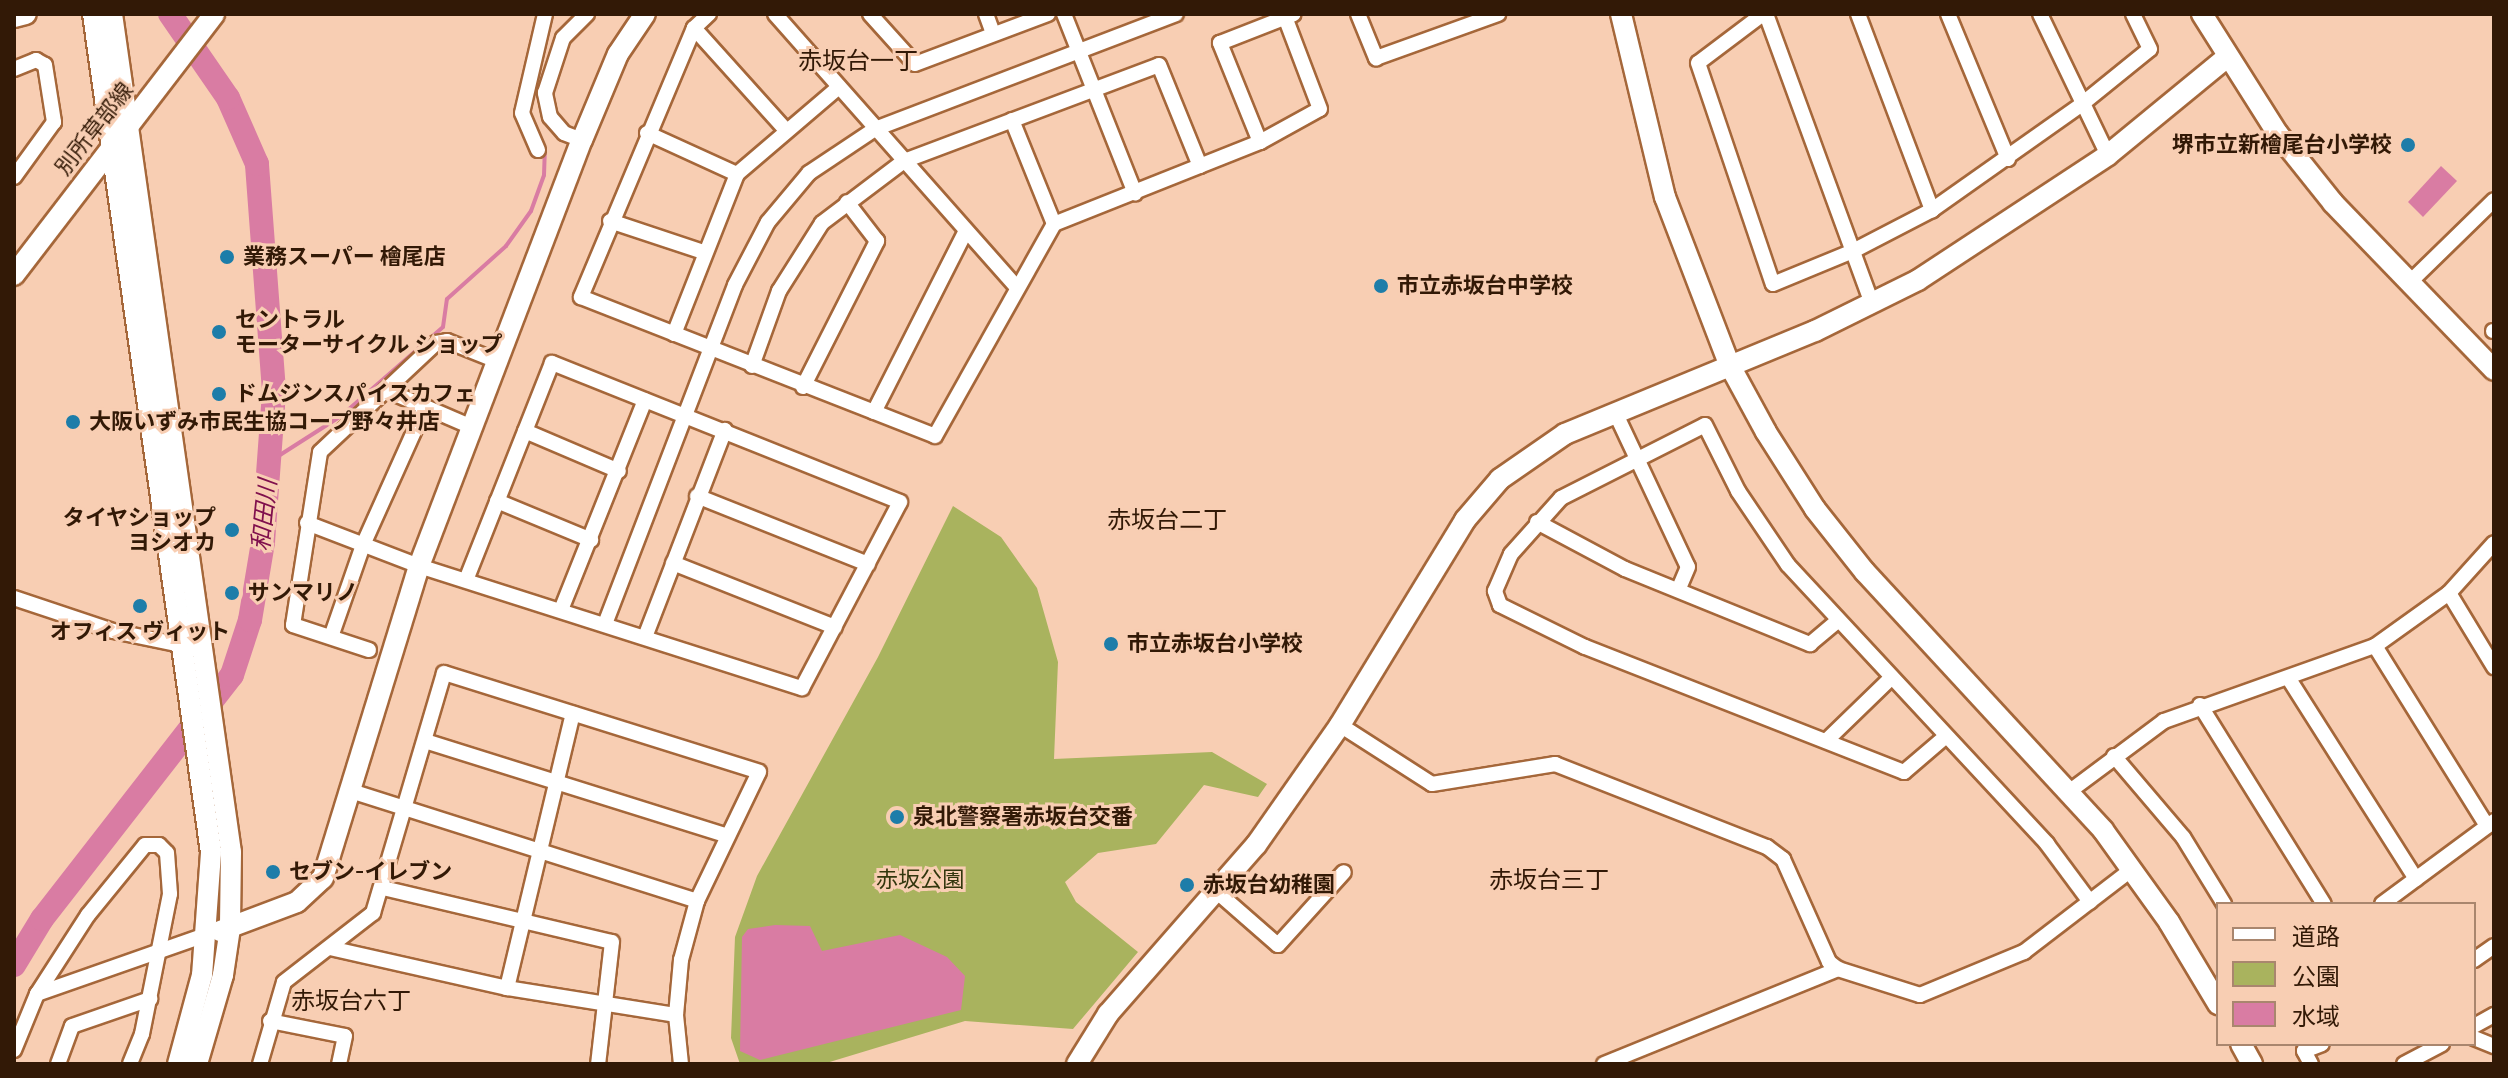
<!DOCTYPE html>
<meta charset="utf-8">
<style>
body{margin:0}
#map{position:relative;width:2508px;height:1078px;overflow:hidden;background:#f8ceb3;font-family:Cabin,"Noto Sans JP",sans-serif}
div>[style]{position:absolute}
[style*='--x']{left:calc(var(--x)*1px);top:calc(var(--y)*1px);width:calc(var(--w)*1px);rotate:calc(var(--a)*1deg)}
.green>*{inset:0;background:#a9b35e}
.water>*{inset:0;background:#d97ca3}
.stream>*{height:4px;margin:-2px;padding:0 2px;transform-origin:2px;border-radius:2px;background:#d97ca3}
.river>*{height:24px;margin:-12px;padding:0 12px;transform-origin:12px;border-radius:12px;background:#d97ca3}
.roads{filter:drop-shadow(2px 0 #a5673a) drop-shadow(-2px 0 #a5673a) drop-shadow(0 2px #a5673a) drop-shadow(0 -2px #a5673a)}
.street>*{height:14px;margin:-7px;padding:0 7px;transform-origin:7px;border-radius:7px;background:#fff}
.secondary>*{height:20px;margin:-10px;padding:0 10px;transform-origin:10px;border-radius:10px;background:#fff}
.dots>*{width:22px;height:22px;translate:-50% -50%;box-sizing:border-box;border:4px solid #f8ceb3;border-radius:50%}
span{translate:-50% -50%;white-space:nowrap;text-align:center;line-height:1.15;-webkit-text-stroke:6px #f8ceb3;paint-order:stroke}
.street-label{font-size:22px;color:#321906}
.poi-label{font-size:22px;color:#321906;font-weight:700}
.right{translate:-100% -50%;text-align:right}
.left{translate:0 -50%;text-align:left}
.park-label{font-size:22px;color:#32360d}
.neighbourhood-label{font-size:24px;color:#321906}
.water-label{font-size:24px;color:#80104d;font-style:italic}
.frame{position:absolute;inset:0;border:16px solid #321906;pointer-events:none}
.legend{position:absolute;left:2216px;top:902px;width:260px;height:144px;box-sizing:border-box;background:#f8ceb3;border:2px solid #a9866e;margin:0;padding:10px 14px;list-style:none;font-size:24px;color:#321906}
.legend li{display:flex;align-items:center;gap:16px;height:40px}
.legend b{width:40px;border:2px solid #a9866e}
</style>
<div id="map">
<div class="green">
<i style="clip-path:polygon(953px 506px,1001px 537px,1037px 588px,1058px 662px,1054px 759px,1212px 752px,1267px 784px,1258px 797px,1204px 785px,1156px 844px,1098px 853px,1065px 882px,1076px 902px,1138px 952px,1073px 1029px,965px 1021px,823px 1064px,740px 1064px,731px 1038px,735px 937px,757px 876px,878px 657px)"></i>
</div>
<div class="water">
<i style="clip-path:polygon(2441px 166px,2457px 181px,2423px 217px,2408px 202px)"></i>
<i style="clip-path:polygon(775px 925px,810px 926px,822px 951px,900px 935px,947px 957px,965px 976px,961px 1010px,760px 1060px,740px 1051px,742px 937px,748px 929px)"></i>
</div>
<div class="stream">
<i style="--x:269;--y:462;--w:85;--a:-32.6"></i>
<i style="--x:341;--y:416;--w:135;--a:-41.1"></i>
<i style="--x:443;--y:327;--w:28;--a:-82"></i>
<i style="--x:447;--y:299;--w:79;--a:-41.9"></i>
<i style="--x:506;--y:246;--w:43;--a:-54.5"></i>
<i style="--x:531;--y:211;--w:38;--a:-70"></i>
<i style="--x:544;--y:175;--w:24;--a:-88"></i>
</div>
<div class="river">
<i style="--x:14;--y:965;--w:54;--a:-58.7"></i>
<i style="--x:42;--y:919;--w:309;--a:-52.1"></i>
<i style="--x:232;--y:675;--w:58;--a:-71.9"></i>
<i style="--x:250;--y:620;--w:79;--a:-80.5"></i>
<i style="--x:263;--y:542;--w:151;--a:-85.8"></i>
<i style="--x:274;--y:391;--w:228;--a:-94.3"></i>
<i style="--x:257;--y:164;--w:72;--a:-113.7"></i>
<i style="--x:228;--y:98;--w:102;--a:-124.6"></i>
</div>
<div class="roads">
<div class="street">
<i style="--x:709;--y:14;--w:21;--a:137"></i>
<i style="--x:694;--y:28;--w:292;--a:112.8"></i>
<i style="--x:581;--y:297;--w:380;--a:21.4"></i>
<i style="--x:935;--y:436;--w:243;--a:-60.7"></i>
<i style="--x:1054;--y:224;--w:222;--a:-21.7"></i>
<i style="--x:1260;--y:142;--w:68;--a:-28.8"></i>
<i style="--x:1320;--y:109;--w:102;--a:-110.8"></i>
<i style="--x:775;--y:14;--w:366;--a:48.5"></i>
<i style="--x:870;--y:14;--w:67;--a:48"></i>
<i style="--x:915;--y:64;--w:142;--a:-20.6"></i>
<i style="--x:986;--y:14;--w:20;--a:70"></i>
<i style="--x:1064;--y:14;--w:193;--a:68.4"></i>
<i style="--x:1358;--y:14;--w:48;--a:67.8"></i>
<i style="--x:1376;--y:58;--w:130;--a:-19.8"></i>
<i style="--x:1763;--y:14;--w:81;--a:143"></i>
<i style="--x:1698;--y:63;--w:233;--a:71.3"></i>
<i style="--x:1773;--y:284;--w:87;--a:-22.4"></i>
<i style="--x:1853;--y:251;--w:89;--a:-27.4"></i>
<i style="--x:1932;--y:210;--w:184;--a:-35.2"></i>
<i style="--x:2082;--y:104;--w:87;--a:-39"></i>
<i style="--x:2150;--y:49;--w:39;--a:-116"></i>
<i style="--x:1766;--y:14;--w:308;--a:69.9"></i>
<i style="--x:1858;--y:14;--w:210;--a:69.3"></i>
<i style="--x:1948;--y:14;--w:157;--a:67.5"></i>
<i style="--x:2040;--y:14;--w:157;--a:64.3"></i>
<i style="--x:694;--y:28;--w:137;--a:48"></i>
<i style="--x:14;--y:69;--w:24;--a:-22"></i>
<i style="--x:36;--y:60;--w:10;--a:29"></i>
<i style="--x:45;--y:65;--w:58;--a:81"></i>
<i style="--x:54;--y:122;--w:68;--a:126"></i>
<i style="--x:1012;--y:120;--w:112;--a:68"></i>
<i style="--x:647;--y:133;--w:99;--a:24.5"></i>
<i style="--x:582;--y:140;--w:19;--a:-159"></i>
<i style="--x:564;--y:133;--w:21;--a:-131"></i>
<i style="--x:550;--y:117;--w:25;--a:-102"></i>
<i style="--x:545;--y:93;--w:58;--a:-71.9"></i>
<i style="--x:563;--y:38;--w:34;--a:-45"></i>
<i style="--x:1260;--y:142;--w:107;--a:-112"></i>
<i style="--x:1220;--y:43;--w:79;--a:-21.4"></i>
<i style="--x:538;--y:150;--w:40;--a:-113.4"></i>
<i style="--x:522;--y:113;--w:102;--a:-76.9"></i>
<i style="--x:610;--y:221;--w:98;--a:18.4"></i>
<i style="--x:2408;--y:284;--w:120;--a:-44.3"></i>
<i style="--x:2493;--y:331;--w:1;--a:0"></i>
<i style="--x:674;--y:334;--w:172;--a:-68.5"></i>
<i style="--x:737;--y:174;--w:134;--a:-40.5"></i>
<i style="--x:752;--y:366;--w:80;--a:-70.2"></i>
<i style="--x:779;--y:291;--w:80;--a:-57.7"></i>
<i style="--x:822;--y:223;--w:103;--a:-37.1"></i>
<i style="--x:904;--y:161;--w:272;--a:-20.6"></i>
<i style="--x:1159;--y:65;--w:109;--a:67.9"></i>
<i style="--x:803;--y:387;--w:164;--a:-63.1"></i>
<i style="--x:877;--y:241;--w:49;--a:-127.6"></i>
<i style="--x:386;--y:390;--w:94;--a:23.3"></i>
<i style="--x:874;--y:412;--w:203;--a:-63.1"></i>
<i style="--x:1615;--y:412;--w:171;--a:64.8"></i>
<i style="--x:1688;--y:567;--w:25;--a:113"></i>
<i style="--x:525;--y:431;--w:102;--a:23.1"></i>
<i style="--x:697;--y:496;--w:184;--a:21.7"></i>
<i style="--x:497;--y:501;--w:102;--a:22.5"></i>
<i style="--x:1537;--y:522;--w:100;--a:28.1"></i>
<i style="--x:1625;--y:569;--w:200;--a:22.1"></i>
<i style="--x:1810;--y:644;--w:34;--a:-40"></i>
<i style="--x:307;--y:523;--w:120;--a:21"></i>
<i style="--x:419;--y:566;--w:402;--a:17.7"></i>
<i style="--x:802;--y:688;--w:210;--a:-62.2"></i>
<i style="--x:900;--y:502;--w:375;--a:-158.2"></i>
<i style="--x:552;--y:363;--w:233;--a:111.6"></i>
<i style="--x:673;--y:563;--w:174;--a:21.6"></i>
<i style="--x:2449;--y:593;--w:87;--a:58.7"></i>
<i style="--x:14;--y:598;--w:104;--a:18.4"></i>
<i style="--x:113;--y:631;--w:69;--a:11.6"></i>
<i style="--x:561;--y:610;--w:226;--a:-68.2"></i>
<i style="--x:605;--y:624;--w:363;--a:-69"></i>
<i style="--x:735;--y:285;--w:71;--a:-62.4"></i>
<i style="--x:768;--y:222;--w:64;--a:-50.1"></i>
<i style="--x:809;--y:173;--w:79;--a:-33.7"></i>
<i style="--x:875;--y:129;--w:322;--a:-20.9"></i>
<i style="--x:331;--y:637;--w:97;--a:-70.8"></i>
<i style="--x:363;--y:545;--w:151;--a:-65.8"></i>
<i style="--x:645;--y:637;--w:222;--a:-68.9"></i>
<i style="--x:2375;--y:646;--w:212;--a:58.1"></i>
<i style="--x:369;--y:650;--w:80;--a:-161.8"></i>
<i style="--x:293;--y:625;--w:175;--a:-81.1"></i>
<i style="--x:320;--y:452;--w:159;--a:-43.2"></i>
<i style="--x:436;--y:343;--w:11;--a:-10"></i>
<i style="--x:447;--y:341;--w:54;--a:21.8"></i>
<i style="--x:2289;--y:679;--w:237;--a:57.6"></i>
<i style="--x:2200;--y:705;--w:234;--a:58.1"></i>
<i style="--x:1340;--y:725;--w:109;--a:32.7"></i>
<i style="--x:1432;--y:784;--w:125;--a:-9.2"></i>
<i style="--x:1555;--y:764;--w:228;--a:21.4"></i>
<i style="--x:1767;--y:847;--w:20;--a:37"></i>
<i style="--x:1783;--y:859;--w:113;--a:65.9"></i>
<i style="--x:1829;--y:962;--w:11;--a:38"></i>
<i style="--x:1838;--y:969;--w:86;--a:17.6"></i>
<i style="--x:1920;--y:995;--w:113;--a:-22.5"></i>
<i style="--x:2024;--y:952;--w:136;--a:-37.5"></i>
<i style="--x:1945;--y:737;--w:54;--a:139.5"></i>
<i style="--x:1904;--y:772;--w:343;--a:-158.6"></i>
<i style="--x:1585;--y:647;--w:95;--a:-153.7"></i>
<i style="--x:1500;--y:605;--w:15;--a:-110"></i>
<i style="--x:1495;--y:591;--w:40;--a:-66.6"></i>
<i style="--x:1511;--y:554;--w:75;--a:-48.2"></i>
<i style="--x:1561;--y:498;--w:161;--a:-26.9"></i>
<i style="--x:1705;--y:425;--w:74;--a:63.4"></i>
<i style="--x:1738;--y:491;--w:89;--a:56"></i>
<i style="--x:1788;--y:565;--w:381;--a:47.1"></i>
<i style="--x:2047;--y:844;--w:72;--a:53.4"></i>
<i style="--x:425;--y:741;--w:314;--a:17.4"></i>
<i style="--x:1826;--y:741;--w:89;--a:-44.1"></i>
<i style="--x:2114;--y:756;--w:106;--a:49.6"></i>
<i style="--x:2183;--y:837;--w:79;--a:58.5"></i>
<i style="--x:2070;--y:791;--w:117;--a:-36.7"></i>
<i style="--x:2164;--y:721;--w:224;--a:-19.6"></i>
<i style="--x:2375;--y:646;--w:91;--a:-35.6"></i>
<i style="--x:2449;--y:593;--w:67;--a:-48"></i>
<i style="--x:354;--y:792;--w:360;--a:17.6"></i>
<i style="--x:383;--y:888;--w:235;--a:13.3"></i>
<i style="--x:612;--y:942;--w:123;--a:96.5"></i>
<i style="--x:1216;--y:891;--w:82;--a:41.1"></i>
<i style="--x:1278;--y:945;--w:98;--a:-47.9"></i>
<i style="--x:2382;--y:904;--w:139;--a:-36.5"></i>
<i style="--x:330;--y:948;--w:181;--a:12.7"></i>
<i style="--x:507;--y:988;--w:171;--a:9.1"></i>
<i style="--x:2474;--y:960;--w:24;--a:-35"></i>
<i style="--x:507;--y:988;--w:282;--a:-76.5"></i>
<i style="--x:37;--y:994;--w:94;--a:-57.2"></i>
<i style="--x:88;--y:915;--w:90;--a:-50.8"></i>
<i style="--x:145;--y:845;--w:14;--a:0"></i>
<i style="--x:159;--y:845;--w:11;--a:45"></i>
<i style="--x:167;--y:853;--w:41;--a:85.8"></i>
<i style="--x:170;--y:894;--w:143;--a:101.3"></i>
<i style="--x:142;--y:1034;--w:32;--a:112"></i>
<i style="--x:270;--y:1021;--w:76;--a:11.3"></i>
<i style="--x:345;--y:1036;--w:29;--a:102"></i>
<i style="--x:2474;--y:1026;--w:23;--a:-29"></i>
<i style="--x:2474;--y:1038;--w:22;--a:22"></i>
<i style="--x:14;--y:1050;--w:61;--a:-67.7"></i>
<i style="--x:37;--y:994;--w:181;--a:-19.3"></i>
<i style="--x:58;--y:1064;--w:40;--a:-69.8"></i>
<i style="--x:72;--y:1026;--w:83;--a:-19.1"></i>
<i style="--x:260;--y:1064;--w:85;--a:-73.7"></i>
<i style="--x:284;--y:982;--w:113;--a:-37.8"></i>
<i style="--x:373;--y:913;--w:250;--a:-73.5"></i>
<i style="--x:444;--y:673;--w:330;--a:17.4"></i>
<i style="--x:759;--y:772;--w:143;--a:115.7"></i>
<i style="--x:697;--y:901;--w:61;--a:105.2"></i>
<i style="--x:681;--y:960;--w:55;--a:95.2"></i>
<i style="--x:676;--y:1015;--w:49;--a:84.2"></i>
<i style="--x:1604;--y:1064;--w:253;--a:-22.1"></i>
<i style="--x:2311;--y:1064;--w:15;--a:-118"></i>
<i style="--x:2304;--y:1051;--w:19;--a:-21"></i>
<i style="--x:2404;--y:1064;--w:43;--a:-27.8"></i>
</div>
<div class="secondary">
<i style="--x:93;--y:14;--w:847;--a:81.99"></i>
<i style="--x:211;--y:853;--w:122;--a:94.2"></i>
<i style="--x:202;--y:975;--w:92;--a:105.1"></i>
<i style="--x:112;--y:14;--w:846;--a:81.92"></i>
<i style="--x:231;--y:852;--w:76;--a:90.8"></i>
<i style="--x:230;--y:928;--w:48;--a:98.5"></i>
<i style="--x:223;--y:975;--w:93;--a:106.3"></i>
<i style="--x:1621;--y:14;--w:188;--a:76.5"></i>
<i style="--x:1665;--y:197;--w:179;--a:69"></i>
<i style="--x:1729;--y:364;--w:77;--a:61.4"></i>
<i style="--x:1766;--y:432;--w:91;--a:57.5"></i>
<i style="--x:1815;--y:509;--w:80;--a:51.6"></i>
<i style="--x:1865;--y:572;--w:351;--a:47.3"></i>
<i style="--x:2103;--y:830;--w:113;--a:54.3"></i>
<i style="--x:2169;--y:922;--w:96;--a:59.1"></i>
<i style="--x:2202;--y:14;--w:142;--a:57.7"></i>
<i style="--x:2278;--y:134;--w:88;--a:51.4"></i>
<i style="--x:2333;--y:203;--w:232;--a:46"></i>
<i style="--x:14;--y:17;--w:12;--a:-14"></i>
<i style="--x:14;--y:275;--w:329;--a:-52.5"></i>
<i style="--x:220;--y:931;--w:82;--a:-20.6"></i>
<i style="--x:297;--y:902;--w:35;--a:-43"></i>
<i style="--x:323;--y:878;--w:326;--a:-72.9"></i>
<i style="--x:419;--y:566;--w:456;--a:-69.1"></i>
<i style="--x:582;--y:140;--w:93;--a:-67.3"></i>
<i style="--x:618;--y:54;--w:48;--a:-56"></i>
<i style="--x:2241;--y:1044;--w:23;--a:61"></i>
<i style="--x:1077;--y:1064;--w:59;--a:-58.2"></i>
<i style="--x:1108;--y:1014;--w:225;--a:-48.8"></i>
<i style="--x:1256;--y:845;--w:146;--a:-55"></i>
<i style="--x:1340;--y:725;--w:240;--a:-58.6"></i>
<i style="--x:1465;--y:520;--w:54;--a:-49.5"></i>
<i style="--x:1500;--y:479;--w:79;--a:-34.7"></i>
<i style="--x:1565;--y:434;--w:270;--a:-22.4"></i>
<i style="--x:1815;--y:331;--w:115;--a:-26.3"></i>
<i style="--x:1918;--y:280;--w:227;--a:-33.3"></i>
<i style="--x:2108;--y:155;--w:153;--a:-39.4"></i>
</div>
</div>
<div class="dots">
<i style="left:2408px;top:145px;background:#1d7da9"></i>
<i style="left:227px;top:257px;background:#1d7da9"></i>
<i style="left:1381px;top:286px;background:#1d7da9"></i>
<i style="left:219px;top:332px;background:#1d7da9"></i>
<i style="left:219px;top:394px;background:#1d7da9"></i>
<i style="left:73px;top:422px;background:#1d7da9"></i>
<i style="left:232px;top:530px;background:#1d7da9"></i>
<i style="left:232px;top:593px;background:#1d7da9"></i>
<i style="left:140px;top:606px;background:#1d7da9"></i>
<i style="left:1111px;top:644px;background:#1d7da9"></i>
<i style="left:897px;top:817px;background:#1d7da9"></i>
<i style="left:273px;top:872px;background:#1d7da9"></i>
<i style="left:1187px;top:885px;background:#1d7da9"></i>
</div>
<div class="street-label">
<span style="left:94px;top:129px;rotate:-52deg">別所草部線</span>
</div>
<div class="poi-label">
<span class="right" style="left:2392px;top:145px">堺市立新檜尾台小学校</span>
<span class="left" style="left:243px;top:257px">業務スーパー 檜尾店</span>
<span class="left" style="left:1397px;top:286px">市立赤坂台中学校</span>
<span class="left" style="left:235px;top:332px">セントラル<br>モーターサイクル ショップ</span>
<span class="left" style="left:235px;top:394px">ドムジンスパイスカフェ</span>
<span class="left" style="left:89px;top:422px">大阪いずみ市民生協コープ野々井店</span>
<span class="right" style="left:216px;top:530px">タイヤショップ<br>ヨシオカ</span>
<span class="left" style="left:248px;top:593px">サンマリノ</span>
<span style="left:140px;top:632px">オフィス ヴィット</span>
<span class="left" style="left:1127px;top:644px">市立赤坂台小学校</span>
<span class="left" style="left:913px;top:817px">泉北警察署赤坂台交番</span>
<span class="left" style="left:289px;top:872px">セブン-イレブン</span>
<span class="left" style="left:1203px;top:885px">赤坂台幼稚園</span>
</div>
<div class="park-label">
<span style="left:920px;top:880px">赤坂公園</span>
</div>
<div class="neighbourhood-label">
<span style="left:858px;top:61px">赤坂台一丁</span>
<span style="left:1167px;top:520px">赤坂台二丁</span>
<span style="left:1549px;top:880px">赤坂台三丁</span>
<span style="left:351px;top:1001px">赤坂台六丁</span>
</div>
<div class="water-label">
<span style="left:264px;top:515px;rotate:-84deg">和田川</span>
</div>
<div class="frame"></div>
<ul class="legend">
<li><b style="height:10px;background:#fff"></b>道路</li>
<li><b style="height:22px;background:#a9b35e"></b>公園</li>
<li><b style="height:22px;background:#d97ca3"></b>水域</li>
</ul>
</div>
